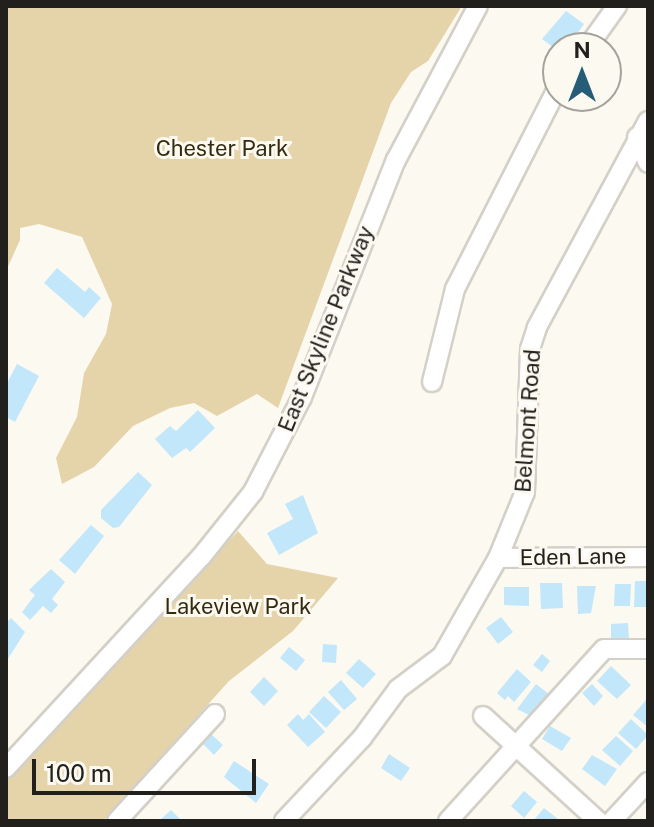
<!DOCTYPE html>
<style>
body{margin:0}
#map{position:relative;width:654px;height:827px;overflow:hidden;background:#fcf9f0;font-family:"Public Sans",sans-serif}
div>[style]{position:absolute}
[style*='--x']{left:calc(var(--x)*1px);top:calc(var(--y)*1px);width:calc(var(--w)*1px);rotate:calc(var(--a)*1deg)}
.green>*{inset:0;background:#e5d4aa}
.building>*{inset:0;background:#c2e6fa}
.roads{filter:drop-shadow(2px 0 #d3d0c7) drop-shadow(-2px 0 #d3d0c7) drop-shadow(0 2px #d3d0c7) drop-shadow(0 -2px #d3d0c7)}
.minor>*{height:18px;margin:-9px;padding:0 9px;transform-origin:9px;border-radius:9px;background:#fff}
span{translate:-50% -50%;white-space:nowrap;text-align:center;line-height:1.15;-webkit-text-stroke:6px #fcf9f0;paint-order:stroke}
.park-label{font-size:22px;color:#342a10}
.street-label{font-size:22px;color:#21201d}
.frame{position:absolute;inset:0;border:8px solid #21201d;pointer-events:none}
.north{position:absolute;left:542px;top:32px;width:80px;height:80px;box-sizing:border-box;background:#fcf9f0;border:2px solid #a4a29c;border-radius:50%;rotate:0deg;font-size:22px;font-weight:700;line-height:32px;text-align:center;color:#21201d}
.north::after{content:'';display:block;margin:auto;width:28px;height:36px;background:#255c77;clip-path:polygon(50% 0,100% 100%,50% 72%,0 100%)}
.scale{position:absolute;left:32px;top:759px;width:224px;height:36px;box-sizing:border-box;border:4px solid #21201d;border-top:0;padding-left:10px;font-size:24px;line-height:28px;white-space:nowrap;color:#21201d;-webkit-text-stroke:6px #fcf9f0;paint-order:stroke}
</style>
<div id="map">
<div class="green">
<i style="clip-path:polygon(6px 6px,462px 6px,428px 61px,411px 72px,391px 103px,278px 408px,257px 394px,217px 416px,194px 403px,170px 408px,133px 426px,94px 467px,62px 484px,56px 458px,77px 417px,84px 373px,106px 334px,112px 304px,82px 237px,39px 224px,20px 228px,20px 240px,6px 271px)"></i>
<i style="clip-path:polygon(238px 531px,267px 564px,338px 578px,293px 631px,229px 681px,103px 821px,6px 821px,6px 776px)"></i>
</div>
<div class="building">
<i style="clip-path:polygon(566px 11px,584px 24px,567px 48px,558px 51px,542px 39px)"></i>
<i style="clip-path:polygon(57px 268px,85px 292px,89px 287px,101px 298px,84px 318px,44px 283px)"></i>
<i style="clip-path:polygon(17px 364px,39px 376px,15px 422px,6px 417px,6px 385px)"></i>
<i style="clip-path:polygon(198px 410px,215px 428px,190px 452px,186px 448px,172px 458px,155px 439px,170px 426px,176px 431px)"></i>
<i style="clip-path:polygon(138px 472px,152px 485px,119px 527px,113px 528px,101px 518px,101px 510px)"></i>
<i style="clip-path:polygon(303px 495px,318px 533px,279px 555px,267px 533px,293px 519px,285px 504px)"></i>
<i style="clip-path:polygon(91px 525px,104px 536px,75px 574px,59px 560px)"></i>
<i style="clip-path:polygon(51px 569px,65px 582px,52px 599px,58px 605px,51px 613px,43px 606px,30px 620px,22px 612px,35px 595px,29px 590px)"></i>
<i style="clip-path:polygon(635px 581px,648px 581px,648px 607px,634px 607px)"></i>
<i style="clip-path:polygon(540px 583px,562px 583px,563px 608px,541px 609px)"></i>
<i style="clip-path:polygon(615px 584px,631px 584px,630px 606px,614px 606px)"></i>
<i style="clip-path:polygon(577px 586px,596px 586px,591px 613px,578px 614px)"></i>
<i style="clip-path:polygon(504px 587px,529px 587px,529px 606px,504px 605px)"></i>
<i style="clip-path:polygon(501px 617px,513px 632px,498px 644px,486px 628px)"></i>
<i style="clip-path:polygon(11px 618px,25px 632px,6px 662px,6px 623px)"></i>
<i style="clip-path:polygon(628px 623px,629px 639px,611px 639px,611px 624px)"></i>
<i style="clip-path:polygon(323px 644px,337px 645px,336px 663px,322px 662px)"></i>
<i style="clip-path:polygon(289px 647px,305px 660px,296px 671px,280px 658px)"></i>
<i style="clip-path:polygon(542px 654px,550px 661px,542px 672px,533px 665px)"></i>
<i style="clip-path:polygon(359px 659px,376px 674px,363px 688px,346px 673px)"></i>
<i style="clip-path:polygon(611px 666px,631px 685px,617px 699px,597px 681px)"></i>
<i style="clip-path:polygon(517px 669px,531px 682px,514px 702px,508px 696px,505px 700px,497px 693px)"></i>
<i style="clip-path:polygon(264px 677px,278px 691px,264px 706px,250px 692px)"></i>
<i style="clip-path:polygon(341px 680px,357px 699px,344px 710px,328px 692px)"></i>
<i style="clip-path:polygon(536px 684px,554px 698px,537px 719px,517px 709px)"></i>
<i style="clip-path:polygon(592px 684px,603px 696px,594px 706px,582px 693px)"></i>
<i style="clip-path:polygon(324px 696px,341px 712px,326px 728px,309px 712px)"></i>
<i style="clip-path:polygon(646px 700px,648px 702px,648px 727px,633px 715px)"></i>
<i style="clip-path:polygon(298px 714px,303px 720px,309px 714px,325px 732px,308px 747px,287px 725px)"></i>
<i style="clip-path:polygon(631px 719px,648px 735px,636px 749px,618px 733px)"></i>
<i style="clip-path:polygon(550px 726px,571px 738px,562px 751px,542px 739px)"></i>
<i style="clip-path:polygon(211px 734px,223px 745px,214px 755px,202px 743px)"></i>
<i style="clip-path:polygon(616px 736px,633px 751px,620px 766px,602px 750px)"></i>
<i style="clip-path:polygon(389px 754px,410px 768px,401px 781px,381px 768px)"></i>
<i style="clip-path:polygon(592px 755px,617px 769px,605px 786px,582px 769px)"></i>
<i style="clip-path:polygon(234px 761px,269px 784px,256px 803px,224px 777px)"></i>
<i style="clip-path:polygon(524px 791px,537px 802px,524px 818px,511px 806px)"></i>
<i style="clip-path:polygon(544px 808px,558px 819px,556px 821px,533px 821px)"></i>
<i style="clip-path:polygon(171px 810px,182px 821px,159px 821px)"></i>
</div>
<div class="roads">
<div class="minor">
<i style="--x:587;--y:48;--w:52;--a:-54.5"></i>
<i style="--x:637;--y:137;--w:28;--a:67"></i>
<i style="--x:432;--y:382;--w:96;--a:-76.1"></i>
<i style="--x:455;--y:289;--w:227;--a:-63"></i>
<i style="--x:498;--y:558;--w:150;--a:-0.4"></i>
<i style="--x:483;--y:716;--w:156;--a:42.4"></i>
<i style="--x:6;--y:768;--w:287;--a:-47.3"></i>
<i style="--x:201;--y:557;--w:83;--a:-51.3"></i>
<i style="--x:253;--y:492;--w:107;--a:-62.7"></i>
<i style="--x:302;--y:397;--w:255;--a:-68.4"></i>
<i style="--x:396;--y:160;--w:174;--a:-62"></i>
<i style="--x:117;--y:821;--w:145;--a:-47.5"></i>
<i style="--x:284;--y:821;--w:114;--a:-46.8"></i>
<i style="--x:362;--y:738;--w:61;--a:-53.7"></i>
<i style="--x:398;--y:689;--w:55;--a:-36.9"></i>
<i style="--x:442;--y:656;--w:113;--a:-60.3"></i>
<i style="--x:498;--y:558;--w:71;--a:-67.8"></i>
<i style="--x:525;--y:492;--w:143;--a:-88"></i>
<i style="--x:530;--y:349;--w:23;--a:-72"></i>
<i style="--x:537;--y:327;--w:234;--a:-61.7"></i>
<i style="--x:448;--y:821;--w:232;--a:-47.8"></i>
<i style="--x:604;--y:649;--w:44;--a:0"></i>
<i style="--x:612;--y:821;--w:53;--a:-47.3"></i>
</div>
</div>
<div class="park-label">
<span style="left:222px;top:149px">Chester Park</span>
<span style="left:238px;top:607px">Lakeview Park</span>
</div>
<div class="street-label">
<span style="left:326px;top:329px;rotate:-68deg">East Skyline Parkway</span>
<span style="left:528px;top:421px;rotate:-86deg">Belmont Road</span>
<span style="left:573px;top:557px;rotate:-1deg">Eden Lane</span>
</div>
<div class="frame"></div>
<div class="north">N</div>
<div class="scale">100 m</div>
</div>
